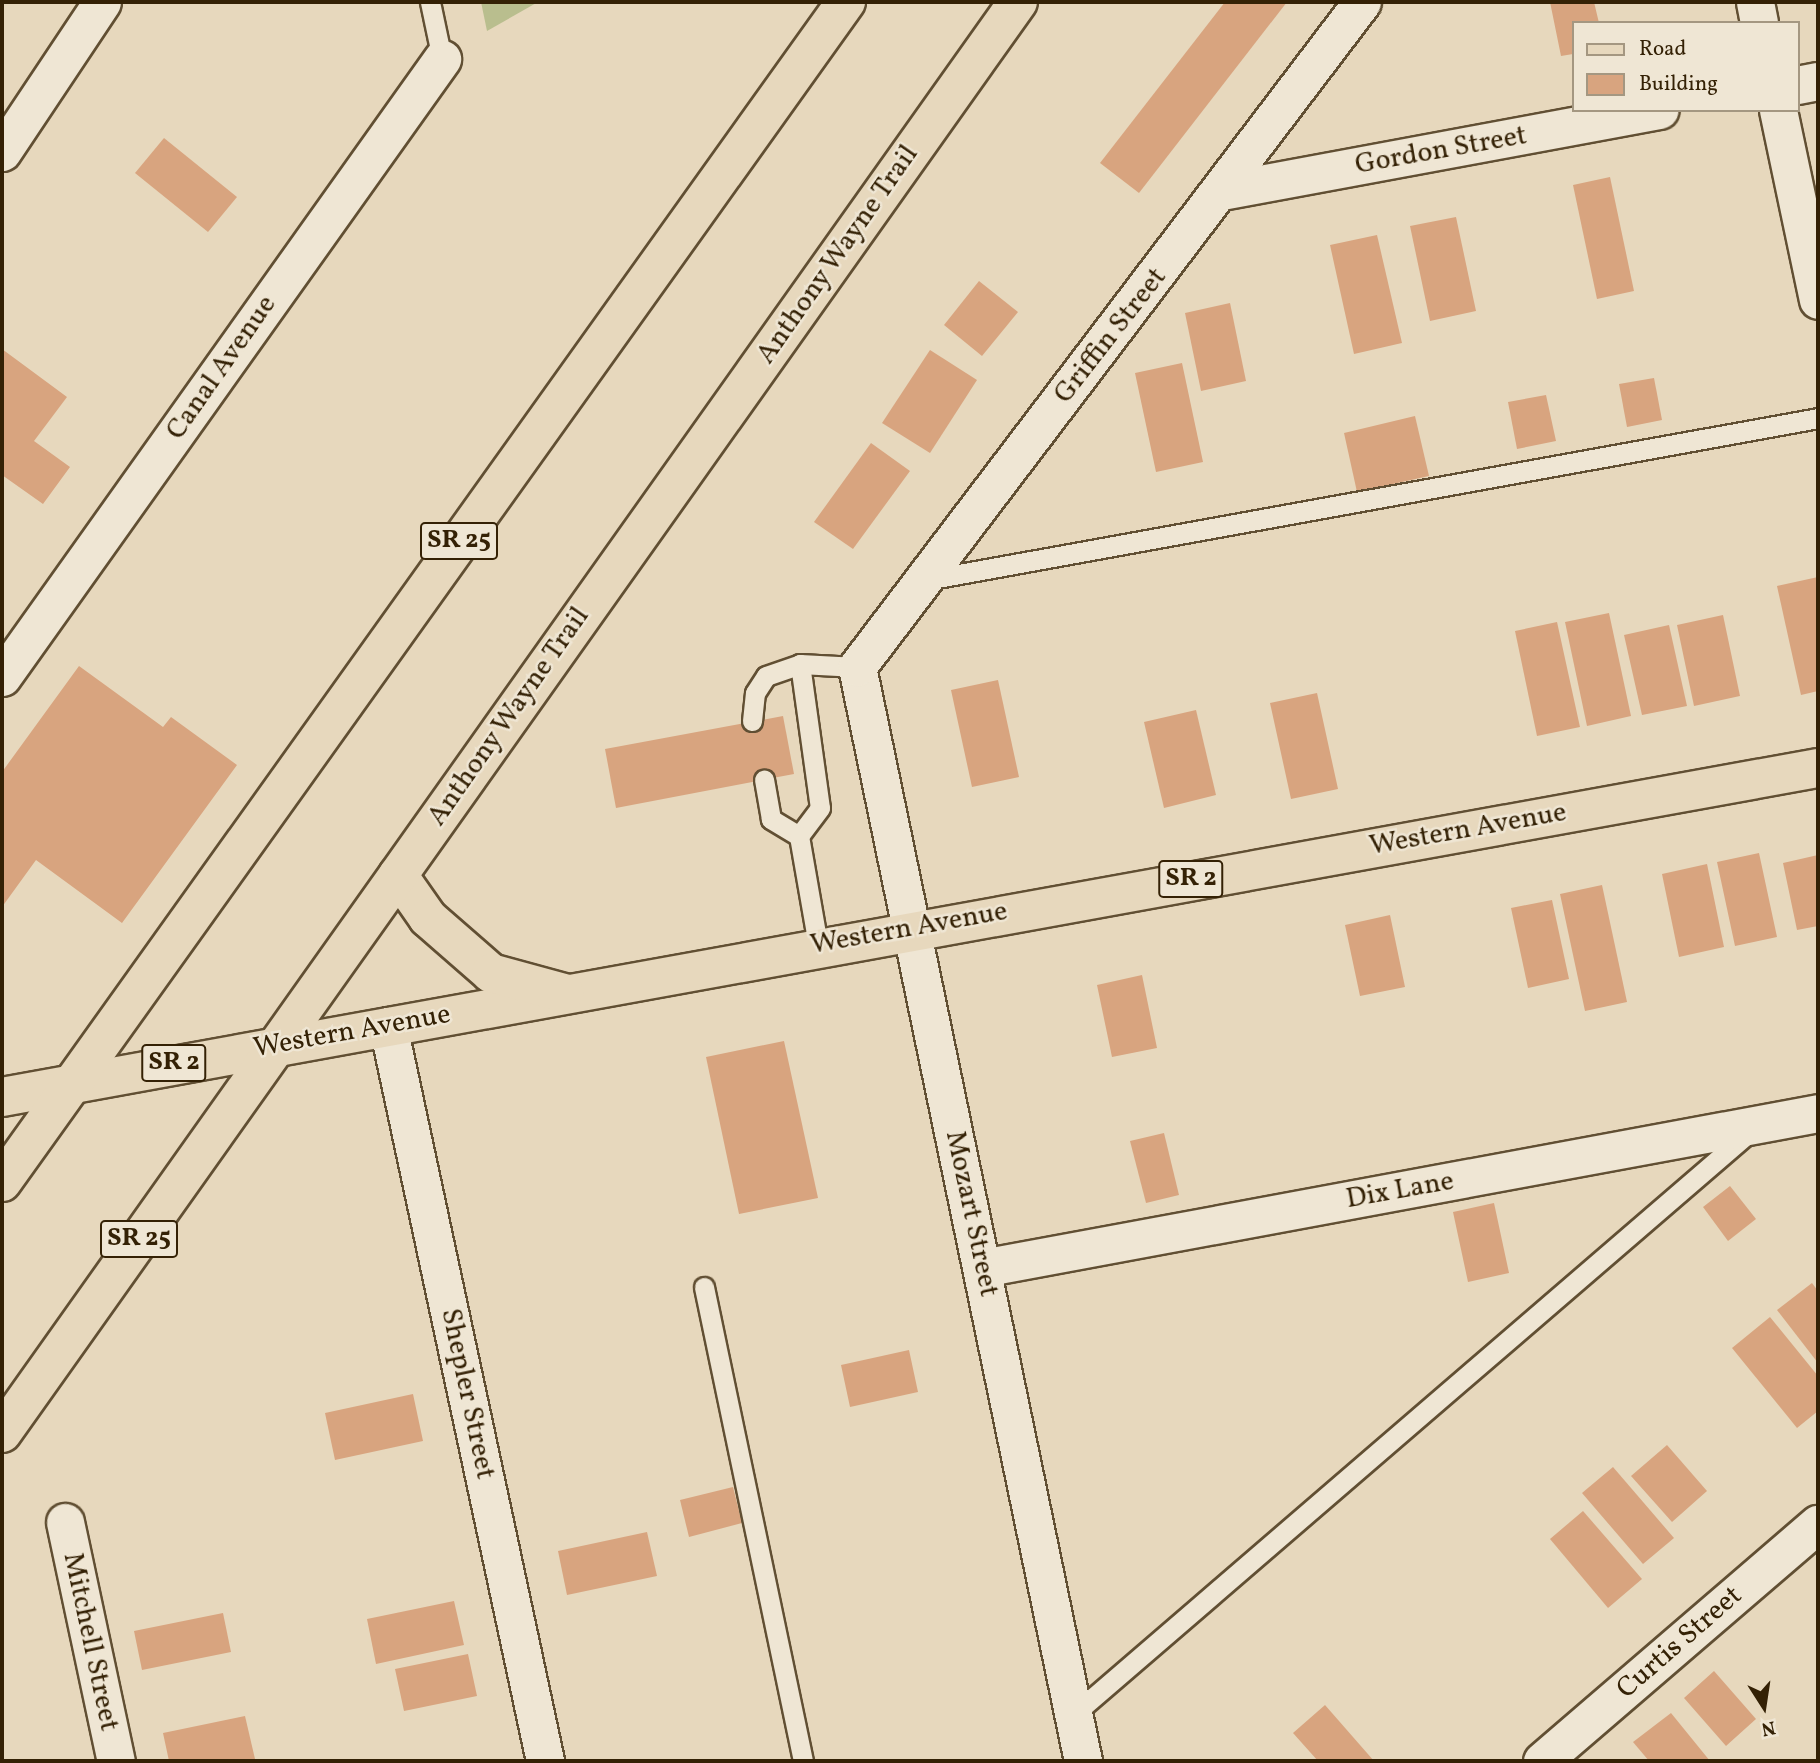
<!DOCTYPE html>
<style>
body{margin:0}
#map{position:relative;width:1820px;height:1763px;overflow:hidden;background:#e7d8bd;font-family:Vollkorn,serif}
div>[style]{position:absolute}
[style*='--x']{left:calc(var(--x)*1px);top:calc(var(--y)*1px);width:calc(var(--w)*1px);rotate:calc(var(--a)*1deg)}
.green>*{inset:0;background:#b9be8e}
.building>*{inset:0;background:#d8a47f}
.roads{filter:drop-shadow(2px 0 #614f33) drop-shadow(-2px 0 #614f33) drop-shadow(0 2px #614f33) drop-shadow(0 -2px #614f33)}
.lane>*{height:19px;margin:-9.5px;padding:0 9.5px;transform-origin:9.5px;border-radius:9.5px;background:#efe6d4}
.street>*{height:37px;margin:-18.5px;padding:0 18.5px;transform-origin:18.5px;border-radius:18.5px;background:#efe6d4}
.primary>*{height:38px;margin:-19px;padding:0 19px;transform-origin:19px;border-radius:19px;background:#e7d8bd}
.highway>*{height:38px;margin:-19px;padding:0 19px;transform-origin:19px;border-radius:19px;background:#e7d8bd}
span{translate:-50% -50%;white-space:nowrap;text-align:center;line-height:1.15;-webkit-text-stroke:5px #efe6d4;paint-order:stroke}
.shield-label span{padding:2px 5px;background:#efe6d4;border:2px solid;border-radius:5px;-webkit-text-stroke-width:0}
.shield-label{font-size:26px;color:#342105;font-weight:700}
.street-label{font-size:28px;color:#342105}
.frame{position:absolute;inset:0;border:4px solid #342105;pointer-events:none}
.legend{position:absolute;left:1572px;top:21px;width:228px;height:91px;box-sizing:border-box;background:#efe6d4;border:2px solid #a49781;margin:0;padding:9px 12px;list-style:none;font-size:21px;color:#342105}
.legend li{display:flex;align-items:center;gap:14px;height:35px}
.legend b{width:35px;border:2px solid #a49781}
.north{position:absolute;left:1729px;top:1672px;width:70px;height:70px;-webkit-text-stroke:5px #efe6d4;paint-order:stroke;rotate:168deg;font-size:19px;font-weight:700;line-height:28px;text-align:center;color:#342105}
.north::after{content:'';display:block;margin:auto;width:24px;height:32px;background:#342105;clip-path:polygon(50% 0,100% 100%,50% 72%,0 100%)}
</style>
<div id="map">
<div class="green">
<i style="clip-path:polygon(481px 2px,538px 2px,487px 31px)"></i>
</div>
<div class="building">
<i style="clip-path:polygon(1225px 2px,1287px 2px,1139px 193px,1100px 163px)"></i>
<i style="clip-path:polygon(1550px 2px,1594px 2px,1599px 23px,1573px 23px,1573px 54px,1561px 56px)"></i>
<i style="clip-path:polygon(164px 138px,237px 197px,208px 232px,135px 173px)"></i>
<i style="clip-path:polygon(1610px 177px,1634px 291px,1597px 299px,1573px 185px)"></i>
<i style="clip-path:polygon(1456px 217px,1476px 311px,1430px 321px,1410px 226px)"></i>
<i style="clip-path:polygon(1377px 235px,1402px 343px,1354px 354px,1330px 245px)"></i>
<i style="clip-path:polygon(979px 281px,1018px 312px,982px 356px,944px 325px)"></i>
<i style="clip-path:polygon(1230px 303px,1246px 381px,1201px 391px,1185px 313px)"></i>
<i style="clip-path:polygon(2px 349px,67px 397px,34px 441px,70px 467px,43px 504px,2px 475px)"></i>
<i style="clip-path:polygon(930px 350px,977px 380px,930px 453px,882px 423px)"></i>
<i style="clip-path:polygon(1182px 363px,1203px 462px,1156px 472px,1135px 373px)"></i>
<i style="clip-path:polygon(1654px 378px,1662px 420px,1627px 427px,1619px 384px)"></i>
<i style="clip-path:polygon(1546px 395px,1556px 441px,1517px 449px,1508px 402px)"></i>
<i style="clip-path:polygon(1415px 416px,1429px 476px,1357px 492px,1344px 433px)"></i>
<i style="clip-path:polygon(871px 443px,910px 471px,853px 549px,814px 522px)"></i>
<i style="clip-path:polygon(1818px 577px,1818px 691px,1801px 695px,1777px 586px)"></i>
<i style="clip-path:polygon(1609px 613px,1631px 716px,1587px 726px,1565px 622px)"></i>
<i style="clip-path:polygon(1723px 615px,1740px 696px,1694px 706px,1677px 625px)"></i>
<i style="clip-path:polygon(1557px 622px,1580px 727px,1537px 736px,1515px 631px)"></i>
<i style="clip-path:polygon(1669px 625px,1687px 706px,1642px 715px,1624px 635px)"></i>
<i style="clip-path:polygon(79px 666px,163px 727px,171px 717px,237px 765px,122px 923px,36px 860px,2px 907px,2px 772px)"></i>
<i style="clip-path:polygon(998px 680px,1019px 777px,972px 787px,951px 690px)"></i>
<i style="clip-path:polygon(1317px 693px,1338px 789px,1291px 799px,1270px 703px)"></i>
<i style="clip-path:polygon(1196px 710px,1216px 795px,1164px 808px,1144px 722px)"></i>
<i style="clip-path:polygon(783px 716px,794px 774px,616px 808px,605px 749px)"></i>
<i style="clip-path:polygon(1759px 853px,1777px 937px,1735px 946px,1717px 862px)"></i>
<i style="clip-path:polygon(1818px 855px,1818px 926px,1797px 930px,1783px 863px)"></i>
<i style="clip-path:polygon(1707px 864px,1724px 947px,1679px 957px,1662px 874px)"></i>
<i style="clip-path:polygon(1602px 885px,1627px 1002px,1585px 1011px,1560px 894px)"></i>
<i style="clip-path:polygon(1552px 900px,1569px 979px,1528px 988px,1511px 908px)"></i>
<i style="clip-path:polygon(1390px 915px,1405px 987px,1360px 996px,1345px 925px)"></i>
<i style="clip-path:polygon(1142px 975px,1157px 1048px,1112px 1057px,1097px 985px)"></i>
<i style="clip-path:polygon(784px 1041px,818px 1198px,739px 1214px,706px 1057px)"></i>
<i style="clip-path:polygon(1164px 1133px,1179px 1195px,1146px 1203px,1130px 1141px)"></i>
<i style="clip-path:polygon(1730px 1186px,1756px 1219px,1728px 1241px,1703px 1207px)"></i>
<i style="clip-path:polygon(1494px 1203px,1509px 1273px,1468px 1282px,1453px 1212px)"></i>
<i style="clip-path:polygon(1812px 1283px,1818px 1291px,1818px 1363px,1777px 1310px)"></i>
<i style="clip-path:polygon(1770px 1317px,1818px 1376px,1818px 1411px,1797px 1428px,1732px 1348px)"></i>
<i style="clip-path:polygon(909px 1350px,918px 1392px,850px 1407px,841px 1365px)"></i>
<i style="clip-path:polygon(413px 1394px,423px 1441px,335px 1460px,325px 1413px)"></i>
<i style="clip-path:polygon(1667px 1445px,1707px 1491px,1672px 1522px,1631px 1476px)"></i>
<i style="clip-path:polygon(1613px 1467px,1674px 1538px,1643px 1564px,1582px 1493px)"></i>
<i style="clip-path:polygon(733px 1487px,742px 1523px,689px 1537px,680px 1500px)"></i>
<i style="clip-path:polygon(1583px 1511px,1642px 1579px,1608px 1608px,1550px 1539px)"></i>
<i style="clip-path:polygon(647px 1532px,657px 1576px,567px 1595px,558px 1551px)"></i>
<i style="clip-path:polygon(454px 1601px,464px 1645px,376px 1664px,367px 1619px)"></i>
<i style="clip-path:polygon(223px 1613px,231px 1652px,142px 1670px,134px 1631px)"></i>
<i style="clip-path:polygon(468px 1654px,477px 1696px,404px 1711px,395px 1669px)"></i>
<i style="clip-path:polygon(1714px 1671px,1756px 1719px,1726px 1746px,1684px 1698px)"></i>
<i style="clip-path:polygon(1325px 1705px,1374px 1761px,1318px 1761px,1293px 1733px)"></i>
<i style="clip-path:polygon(1671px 1713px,1710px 1761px,1649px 1761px,1633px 1742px)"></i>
<i style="clip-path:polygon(245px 1716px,255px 1759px,169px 1761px,163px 1733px)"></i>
</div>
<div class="roads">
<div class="lane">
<i style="--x:430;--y:2;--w:58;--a:78.1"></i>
<i style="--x:926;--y:580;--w:907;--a:-10.29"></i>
<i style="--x:800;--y:664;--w:57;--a:3"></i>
<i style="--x:752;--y:721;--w:28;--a:-84"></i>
<i style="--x:755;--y:693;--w:20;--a:-57"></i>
<i style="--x:766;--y:676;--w:36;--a:-19"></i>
<i style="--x:800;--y:664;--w:145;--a:82.1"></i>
<i style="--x:820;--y:808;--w:35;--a:127"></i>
<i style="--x:799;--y:836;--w:33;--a:-149"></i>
<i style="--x:771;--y:819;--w:40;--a:-100"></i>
<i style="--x:799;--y:836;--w:111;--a:80.1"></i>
<i style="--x:704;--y:1287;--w:484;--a:78.2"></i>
<i style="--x:1074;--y:1714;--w:895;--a:-40.74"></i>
</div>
<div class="street">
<i style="--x:1755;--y:2;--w:21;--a:79"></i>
<i style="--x:1797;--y:85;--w:21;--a:-11"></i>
<i style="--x:1778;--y:110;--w:194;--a:78.1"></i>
<i style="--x:2;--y:152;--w:180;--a:-56.3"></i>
<i style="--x:1222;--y:191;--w:445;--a:-10.5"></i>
<i style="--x:2;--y:677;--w:759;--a:-54.55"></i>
<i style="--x:388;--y:1026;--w:752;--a:77.94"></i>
<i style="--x:982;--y:1268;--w:850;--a:-10.5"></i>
<i style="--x:65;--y:1522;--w:244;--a:78"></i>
<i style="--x:1083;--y:1761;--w:1117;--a:-101.67"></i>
<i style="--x:857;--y:667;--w:835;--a:-52.79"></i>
<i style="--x:1542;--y:1761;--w:364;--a:-40.7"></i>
</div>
<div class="primary">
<i style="--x:2;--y:1097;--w:1846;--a:-10.27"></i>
</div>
<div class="highway">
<i style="--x:398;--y:875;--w:52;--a:55.1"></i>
<i style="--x:428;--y:918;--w:84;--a:41.1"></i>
<i style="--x:491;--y:973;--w:76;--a:15.3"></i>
<i style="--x:2;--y:1182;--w:1451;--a:-54.43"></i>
<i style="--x:2;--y:1433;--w:1755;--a:-54.63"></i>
</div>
</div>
<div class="shield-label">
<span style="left:459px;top:541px">SR 25</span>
<span style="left:1191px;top:879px">SR 2</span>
<span style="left:174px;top:1063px">SR 2</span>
<span style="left:139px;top:1239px">SR 25</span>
</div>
<div class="street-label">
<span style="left:1441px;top:151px;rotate:-10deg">Gordon Street</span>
<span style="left:838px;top:255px;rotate:-55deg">Anthony Wayne Trail</span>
<span style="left:1111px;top:336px;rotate:-52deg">Griffin Street</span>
<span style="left:222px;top:368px;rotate:-55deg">Canal Avenue</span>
<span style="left:509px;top:717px;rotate:-55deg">Anthony Wayne Trail</span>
<span style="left:1468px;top:830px;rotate:-10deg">Western Avenue</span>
<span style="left:909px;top:929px;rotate:-10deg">Western Avenue</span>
<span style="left:352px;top:1032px;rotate:-10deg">Western Avenue</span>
<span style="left:1400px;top:1191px;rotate:-10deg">Dix Lane</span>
<span style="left:971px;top:1214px;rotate:78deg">Mozart Street</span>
<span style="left:467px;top:1394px;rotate:78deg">Shepler Street</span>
<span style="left:90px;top:1642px;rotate:78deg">Mitchell Street</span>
<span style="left:1680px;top:1643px;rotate:-41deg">Curtis Street</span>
</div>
<div class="frame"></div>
<ul class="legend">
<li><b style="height:9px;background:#e7d8bd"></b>Road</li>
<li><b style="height:19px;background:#d8a47f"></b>Building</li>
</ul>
<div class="north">N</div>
</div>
